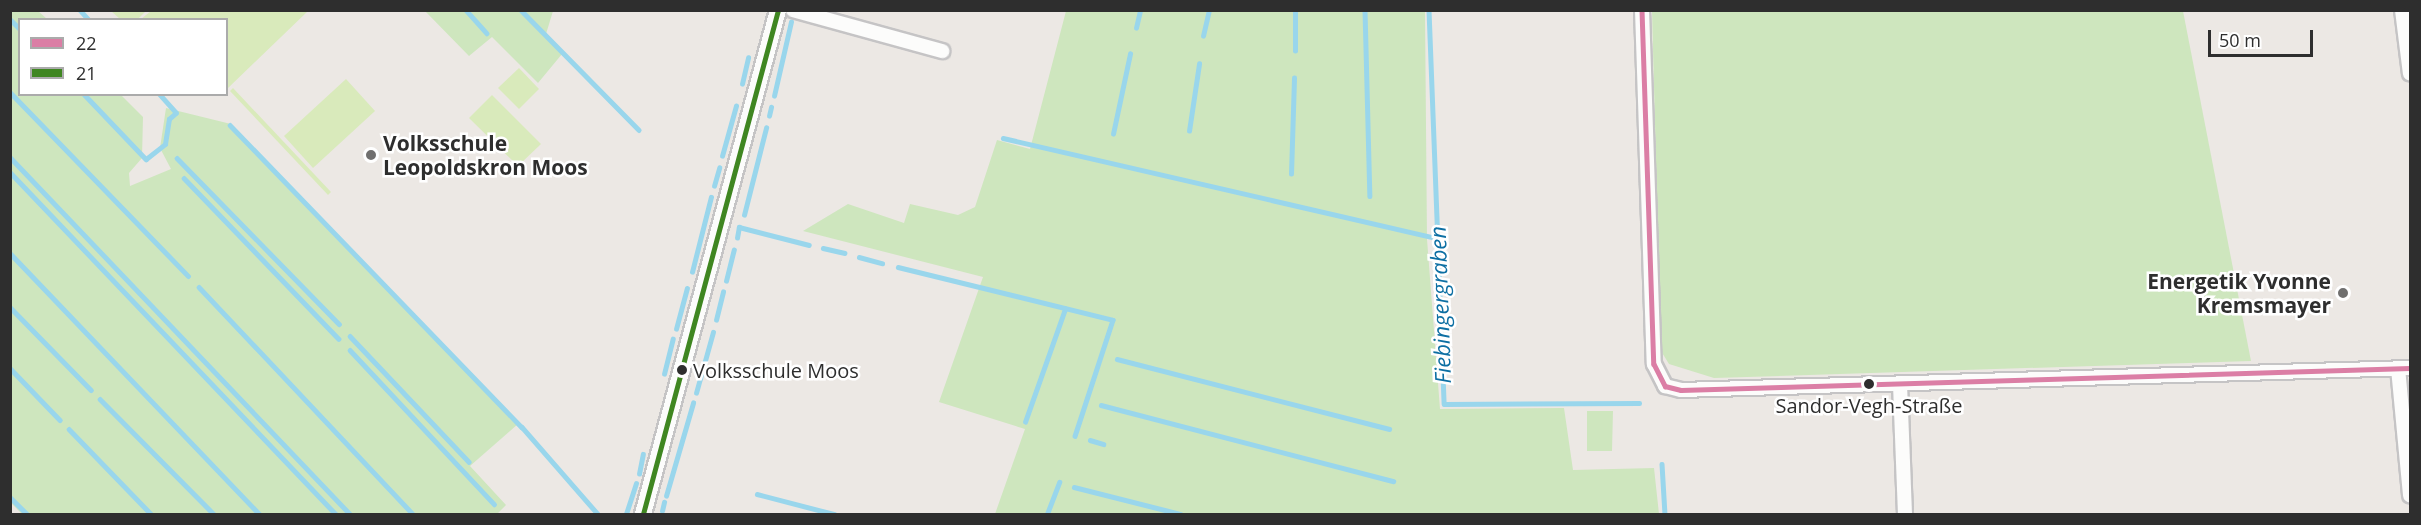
<!DOCTYPE html>
<meta charset="utf-8">
<style>
body{margin:0}
#map{position:relative;width:2421px;height:525px;overflow:hidden;background:#ece8e4;font-family:"Open Sans",sans-serif}
div>[style]{position:absolute}
[style*='--x']{left:calc(var(--x)*1px);top:calc(var(--y)*1px);width:calc(var(--w)*1px);rotate:calc(var(--a)*1deg)}
.green>*{inset:0;background:#cee6be}
.pitch>*{inset:0;background:#d9eabb}
.stream>*{height:4.5px;margin:-2.25px;padding:0 2.25px;transform-origin:2.25px;border-radius:2.25px;background:#99d6ec}
.roads{filter:drop-shadow(2px 0 #c5c4c5) drop-shadow(-2px 0 #c5c4c5) drop-shadow(0 2px #c5c4c5) drop-shadow(0 -2px #c5c4c5)}
.minor>*{height:14px;margin:-7px;padding:0 7px;transform-origin:7px;border-radius:7px;background:#fcfcfb}
.tertiary>*{height:16px;margin:-8px;padding:0 8px;transform-origin:8px;border-radius:8px;background:#fcfcfb}
.bus-1>*{height:4.5px;margin:-2.25px;padding:0 2.25px;transform-origin:2.25px;border-radius:2.25px;background:#db7ea5}
.bus-2>*{height:4.5px;margin:-2.25px;padding:0 2.25px;transform-origin:2.25px;border-radius:2.25px;background:#3f8621}
.dots>*{width:16px;height:16px;translate:-50% -50%;box-sizing:border-box;border:3px solid #fff;border-radius:50%}
span{translate:-50% -50%;white-space:nowrap;text-align:center;line-height:1.15;-webkit-text-stroke:5px #fff;paint-order:stroke}
.bus-label{font-size:20px;color:#2e2e2e}
.left{translate:0 -50%;text-align:left}
.poi-label{font-size:21px;color:#2e2e2e;font-weight:700}
.right{translate:-100% -50%;text-align:right}
.water-label{font-size:22px;color:#0d6fa3;font-style:italic}
.frame{position:absolute;inset:0;border:12px solid #2e2e2e;pointer-events:none}
.legend{position:absolute;left:18px;top:18px;width:210px;height:78px;box-sizing:border-box;background:#fff;border:2px solid #ababab;margin:0;padding:8px 10px;list-style:none;font-size:18px;color:#2e2e2e}
.legend li{display:flex;align-items:center;gap:12px;height:30px}
.legend b{width:30px;border:2px solid #ababab}
.scale{position:absolute;left:2208px;top:30px;width:105px;height:27px;box-sizing:border-box;border:3px solid #2e2e2e;border-top:0;padding-left:8px;font-size:18px;line-height:21px;white-space:nowrap;color:#2e2e2e;-webkit-text-stroke:4px #fff;paint-order:stroke}
</style>
<div id="map">
<div class="green">
<i style="clip-path:polygon(11px 10px,38px 11px,47px 19px,20px 20px,20px 94px,121px 95px,143px 117px,142px 158px,129px 173px,130px 186px,171px 169px,160px 148px,166px 108px,231px 124px,518px 424px,470px 466px,506px 505px,497px 514px,22px 514px,10px 502px)"></i>
<i style="clip-path:polygon(425px 11px,553px 11px,546px 34px,562px 54px,538px 83px,492px 37px,469px 56px)"></i>
<i style="clip-path:polygon(1066px 11px,1425px 11px,1427px 239px,1440px 409px,1564px 408px,1573px 470px,1654px 468px,1659px 514px,995px 514px,1025px 429px,939px 402px,983px 277px,803px 231px,848px 204px,904px 223px,910px 204px,958px 215px,975px 207px,997px 140px,1030px 149px)"></i>
<i style="clip-path:polygon(1652px 11px,2183px 11px,2251px 361px,1714px 378px,1669px 364px,1661px 351px)"></i>
<i style="clip-path:polygon(1587px 411px,1613px 411px,1612px 451px,1587px 451px)"></i>
</div>
<div class="pitch">
<i style="clip-path:polygon(111px 11px,146px 11px,137px 20px,120px 19px)"></i>
<i style="clip-path:polygon(151px 11px,151px 10px,308px 11px,227px 89px,226px 20px,141px 19px)"></i>
<i style="clip-path:polygon(519px 68px,539px 89px,519px 109px,498px 88px)"></i>
<i style="clip-path:polygon(346px 79px,375px 111px,313px 168px,284px 136px)"></i>
<i style="clip-path:polygon(233px 88px,331px 192px,328px 195px,230px 91px)"></i>
<i style="clip-path:polygon(492px 95px,541px 144px,518px 166px,469px 118px)"></i>
</div>
<div class="stream">
<i style="--x:80;--y:10;--w:13;--a:48"></i>
<i style="--x:466;--y:10;--w:31;--a:48"></i>
<i style="--x:521;--y:10;--w:168;--a:45.5"></i>
<i style="--x:1365;--y:10;--w:186;--a:88.5"></i>
<i style="--x:1429;--y:10;--w:394;--a:87.8"></i>
<i style="--x:1444;--y:404;--w:195;--a:-0.3"></i>
<i style="--x:10;--y:19;--w:14;--a:45"></i>
<i style="--x:1136;--y:28;--w:18;--a:-77"></i>
<i style="--x:1203;--y:36;--w:27;--a:-77"></i>
<i style="--x:1295;--y:51;--w:41;--a:-90"></i>
<i style="--x:742;--y:84;--w:27;--a:-77"></i>
<i style="--x:10;--y:92;--w:256;--a:45.9"></i>
<i style="--x:84;--y:94;--w:90;--a:46.4"></i>
<i style="--x:146;--y:159;--w:24;--a:-38"></i>
<i style="--x:165;--y:144;--w:25;--a:-81"></i>
<i style="--x:169;--y:119;--w:9;--a:-41"></i>
<i style="--x:176;--y:113;--w:25;--a:-132"></i>
<i style="--x:774;--y:96;--w:76;--a:-77.1"></i>
<i style="--x:769;--y:116;--w:9;--a:-77"></i>
<i style="--x:230;--y:125;--w:420;--a:46"></i>
<i style="--x:522;--y:427;--w:116;--a:48.9"></i>
<i style="--x:1189;--y:131;--w:68;--a:-81.5"></i>
<i style="--x:1113;--y:134;--w:82;--a:-78"></i>
<i style="--x:1003;--y:138;--w:449;--a:13"></i>
<i style="--x:722;--y:156;--w:52;--a:-74.4"></i>
<i style="--x:10;--y:157;--w:493;--a:46.4"></i>
<i style="--x:177;--y:158;--w:232;--a:45.7"></i>
<i style="--x:10;--y:172;--w:472;--a:46.4"></i>
<i style="--x:1291;--y:174;--w:96;--a:-88.2"></i>
<i style="--x:184;--y:178;--w:223;--a:46.1"></i>
<i style="--x:714;--y:186;--w:19;--a:-74"></i>
<i style="--x:744;--y:215;--w:90;--a:-75.8"></i>
<i style="--x:737;--y:238;--w:11;--a:-80"></i>
<i style="--x:739;--y:227;--w:72;--a:14.4"></i>
<i style="--x:823;--y:248;--w:22;--a:13"></i>
<i style="--x:10;--y:253;--w:361;--a:46.3"></i>
<i style="--x:859;--y:257;--w:24;--a:15"></i>
<i style="--x:898;--y:267;--w:221;--a:13.8"></i>
<i style="--x:1113;--y:320;--w:122;--a:108.1"></i>
<i style="--x:692;--y:272;--w:77;--a:-75.8"></i>
<i style="--x:726;--y:281;--w:32;--a:-76"></i>
<i style="--x:199;--y:287;--w:312;--a:46.7"></i>
<i style="--x:10;--y:307;--w:116;--a:45.7"></i>
<i style="--x:716;--y:320;--w:29;--a:-76"></i>
<i style="--x:676;--y:329;--w:42;--a:-75"></i>
<i style="--x:350;--y:336;--w:173;--a:46.6"></i>
<i style="--x:350;--y:350;--w:211;--a:46.9"></i>
<i style="--x:1117;--y:359;--w:281;--a:14.4"></i>
<i style="--x:10;--y:368;--w:72;--a:46.1"></i>
<i style="--x:664;--y:374;--w:36;--a:-76"></i>
<i style="--x:696;--y:393;--w:63;--a:-74.4"></i>
<i style="--x:100;--y:399;--w:162;--a:45.3"></i>
<i style="--x:1101;--y:405;--w:302;--a:14.6"></i>
<i style="--x:1025;--y:422;--w:120;--a:-70.5"></i>
<i style="--x:69;--y:429;--w:118;--a:46"></i>
<i style="--x:1090;--y:440;--w:14;--a:17"></i>
<i style="--x:1662;--y:464;--w:50;--a:86.6"></i>
<i style="--x:639;--y:474;--w:20;--a:-79"></i>
<i style="--x:1074;--y:487;--w:110;--a:14.2"></i>
<i style="--x:757;--y:494;--w:80;--a:14.6"></i>
<i style="--x:666;--y:496;--w:97;--a:-73.8"></i>
<i style="--x:10;--y:497;--w:24;--a:45"></i>
<i style="--x:662;--y:511;--w:9;--a:-77"></i>
<i style="--x:626;--y:514;--w:32;--a:-72"></i>
<i style="--x:1047;--y:514;--w:34;--a:-69"></i>
</div>
<div class="roads">
<div class="minor">
<i style="--x:793;--y:10;--w:155;--a:15.4"></i>
<i style="--x:1642;--y:10;--w:354;--a:88.1"></i>
<i style="--x:1654;--y:364;--w:25;--a:63"></i>
<i style="--x:1665;--y:386;--w:16;--a:14"></i>
<i style="--x:1681;--y:390;--w:729;--a:-1.73"></i>
<i style="--x:2402;--y:10;--w:64;--a:82.9"></i>
<i style="--x:2398;--y:368;--w:128;--a:84.6"></i>
<i style="--x:1900;--y:384;--w:130;--a:87.8"></i>
</div>
<div class="tertiary">
<i style="--x:643;--y:514;--w:522;--a:-75"></i>
</div>
</div>
<div class="bus-1">
<i style="--x:1642;--y:10;--w:354;--a:88.1"></i>
<i style="--x:1654;--y:364;--w:25;--a:63"></i>
<i style="--x:1665;--y:386;--w:16;--a:14"></i>
<i style="--x:1681;--y:390;--w:729;--a:-1.73"></i>
</div>
<div class="bus-2">
<i style="--x:643;--y:514;--w:522;--a:-75"></i>
</div>
<div class="dots">
<i style="left:371px;top:155px;background:#706f6e"></i>
<i style="left:2343px;top:293px;background:#706f6e"></i>
<i style="left:682px;top:370px;background:#2e2e2e"></i>
<i style="left:1869px;top:384px;background:#2e2e2e"></i>
</div>
<div class="bus-label">
<span class="left" style="left:693px;top:370px">Volksschule Moos</span>
<span style="left:1869px;top:405px">Sandor-Vegh-Straße</span>
</div>
<div class="poi-label">
<span class="left" style="left:383px;top:155px">Volksschule<br>Leopoldskron Moos</span>
<span class="right" style="left:2331px;top:293px">Energetik Yvonne<br>Kremsmayer</span>
</div>
<div class="water-label">
<span style="left:1440px;top:305px;rotate:-92deg">Fiebingergraben</span>
</div>
<div class="frame"></div>
<ul class="legend">
<li><b style="height:8px;background:#db7ea5"></b>22</li>
<li><b style="height:8px;background:#3f8621"></b>21</li>
</ul>
<div class="scale">50 m</div>
</div>
